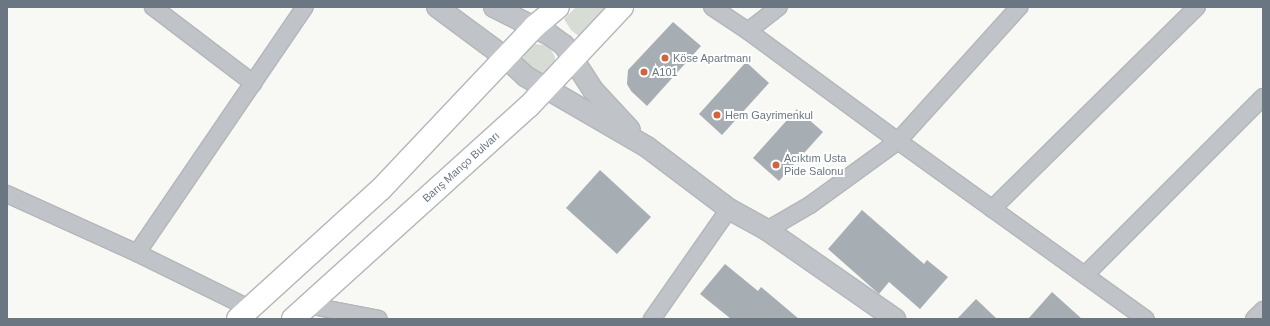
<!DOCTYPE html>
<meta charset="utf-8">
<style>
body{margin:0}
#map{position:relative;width:1270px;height:326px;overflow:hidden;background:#f8f8f5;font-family:Helvetica,sans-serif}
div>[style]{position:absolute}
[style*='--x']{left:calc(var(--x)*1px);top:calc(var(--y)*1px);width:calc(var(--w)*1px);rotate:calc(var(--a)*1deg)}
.green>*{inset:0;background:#d7dcd5}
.building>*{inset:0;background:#a6adb3}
.roads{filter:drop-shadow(1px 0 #b3b7ba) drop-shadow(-1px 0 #b3b7ba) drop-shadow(0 1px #b3b7ba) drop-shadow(0 -1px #b3b7ba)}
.minor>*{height:16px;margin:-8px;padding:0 8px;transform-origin:8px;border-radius:8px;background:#c0c3c7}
.tertiary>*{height:20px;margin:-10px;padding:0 10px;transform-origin:10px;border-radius:10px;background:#c0c3c7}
.trunk>*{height:22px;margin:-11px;padding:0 11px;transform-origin:11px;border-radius:11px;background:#fff}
.dots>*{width:11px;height:11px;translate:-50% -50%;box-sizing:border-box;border:2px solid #fff;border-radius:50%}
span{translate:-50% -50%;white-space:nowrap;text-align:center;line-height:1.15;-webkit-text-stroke:4px #fff;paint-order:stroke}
.poi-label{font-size:11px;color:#6a7783}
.left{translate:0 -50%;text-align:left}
.street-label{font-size:11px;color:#6a7783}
.frame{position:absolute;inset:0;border:8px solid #6a7783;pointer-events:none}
</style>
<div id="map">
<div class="green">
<i style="clip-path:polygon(576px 7px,609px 7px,581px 38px,571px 30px,564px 19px)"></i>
<i style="clip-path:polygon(534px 44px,545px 45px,550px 48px,555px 57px,555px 62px,543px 76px,522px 62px,525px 51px)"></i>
</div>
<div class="building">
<i style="clip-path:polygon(673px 22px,701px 46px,647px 106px,631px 91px,627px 84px,628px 70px)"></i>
<i style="clip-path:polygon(746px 62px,769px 83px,722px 135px,699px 114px)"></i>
<i style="clip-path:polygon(797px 109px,823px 132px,779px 181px,753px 158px)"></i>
<i style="clip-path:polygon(600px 170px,651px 217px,617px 254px,566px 208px)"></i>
<i style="clip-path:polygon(862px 210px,924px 264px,927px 260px,948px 277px,920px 309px,889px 282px,879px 294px,828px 249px)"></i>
<i style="clip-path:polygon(725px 264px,758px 291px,761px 287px,799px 319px,731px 319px,700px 294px)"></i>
<i style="clip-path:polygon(1052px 292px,1082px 319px,1028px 319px)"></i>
<i style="clip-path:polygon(976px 299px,997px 319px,957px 319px)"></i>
</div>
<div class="roads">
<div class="minor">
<i style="--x:153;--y:7;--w:126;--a:37.2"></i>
<i style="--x:712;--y:7;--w:43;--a:33.7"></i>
<i style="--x:748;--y:31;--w:39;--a:-38"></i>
<i style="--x:748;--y:31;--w:186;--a:36.3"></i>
<i style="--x:898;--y:141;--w:305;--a:35.7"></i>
<i style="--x:7;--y:194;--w:143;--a:24.4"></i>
<i style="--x:137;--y:253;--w:125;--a:26.2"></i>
<i style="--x:992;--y:209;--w:288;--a:-44.6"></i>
<i style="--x:767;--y:230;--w:50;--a:-30.2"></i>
<i style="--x:810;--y:205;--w:109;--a:-36"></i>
<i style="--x:898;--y:141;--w:181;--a:-47.9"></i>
<i style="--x:137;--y:253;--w:298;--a:-55.7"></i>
<i style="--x:1085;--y:275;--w:252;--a:-45"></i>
<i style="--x:307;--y:305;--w:73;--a:11"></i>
<i style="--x:652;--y:319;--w:134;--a:-55"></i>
<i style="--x:1254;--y:319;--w:13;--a:-45"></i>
</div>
<div class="tertiary">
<i style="--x:437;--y:7;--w:86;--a:36.5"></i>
<i style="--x:506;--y:58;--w:26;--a:43"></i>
<i style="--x:525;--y:76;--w:141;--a:30.2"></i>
<i style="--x:647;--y:147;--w:103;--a:37.1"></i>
<i style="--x:729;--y:209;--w:43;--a:28.9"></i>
<i style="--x:767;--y:230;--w:156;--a:34.8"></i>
<i style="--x:494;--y:7;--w:63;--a:26.6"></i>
<i style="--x:550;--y:35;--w:17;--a:36"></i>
<i style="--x:564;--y:45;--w:54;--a:57.2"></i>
<i style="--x:593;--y:90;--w:54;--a:47.2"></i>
</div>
<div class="trunk">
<i style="--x:238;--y:319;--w:193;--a:-42.3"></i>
<i style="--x:381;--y:189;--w:223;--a:-46.6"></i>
<i style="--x:534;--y:27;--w:31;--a:-40"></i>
<i style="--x:293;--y:319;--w:318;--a:-42.1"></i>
<i style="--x:529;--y:106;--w:136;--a:-46.8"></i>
</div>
</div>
<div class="dots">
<i style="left:665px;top:58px;background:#cf643e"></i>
<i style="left:644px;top:72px;background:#cf643e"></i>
<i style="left:717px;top:115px;background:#cf643e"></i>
<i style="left:776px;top:165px;background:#cf643e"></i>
</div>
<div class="poi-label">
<span class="left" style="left:673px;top:58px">Köse Apartmanı</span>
<span class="left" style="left:652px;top:72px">A101</span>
<span class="left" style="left:725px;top:115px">Hem Gayrimenkul</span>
<span class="left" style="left:784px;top:165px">Acıktım Usta<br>Pide Salonu</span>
</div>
<div class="street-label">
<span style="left:461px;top:167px;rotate:-42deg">Barış Manço Bulvarı</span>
</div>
<div class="frame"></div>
</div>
